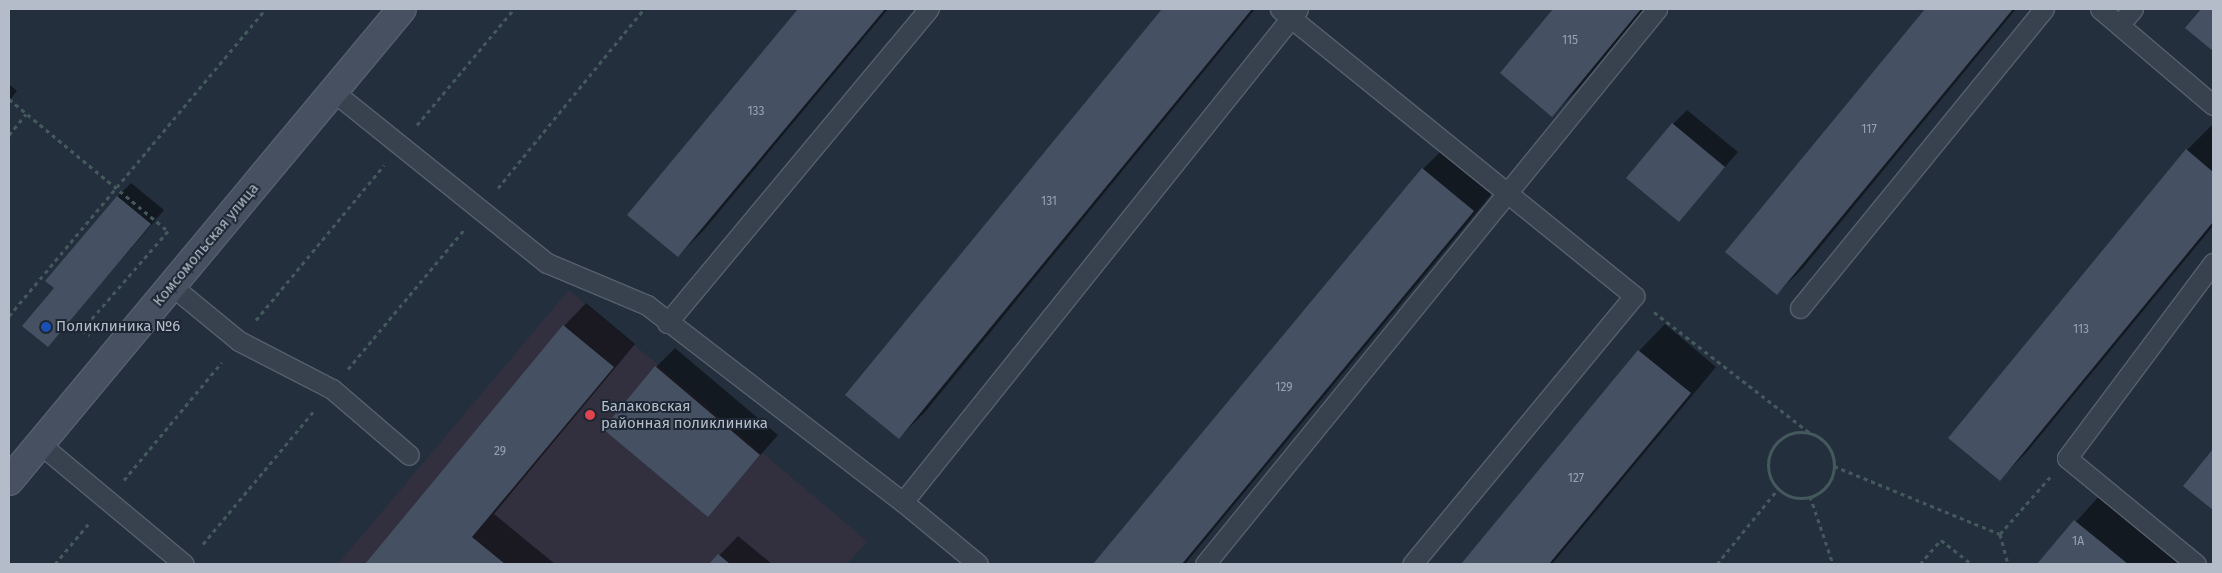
<!DOCTYPE html>
<meta charset="utf-8">
<style>
body{margin:0}
#map{position:relative;width:2222px;height:573px;overflow:hidden;background:#242f3e;font-family:"Fira Sans",sans-serif}
div>[style]{position:absolute}
[style*='--x']{left:calc(var(--x)*1px);top:calc(var(--y)*1px);width:calc(var(--w)*1px);rotate:calc(var(--a)*1deg)}
.medical>*{inset:0;background:#32303f}
.shadow>*{inset:0;background:#0007}
.building>*{inset:0;background:#455162}
.path>*{height:3px;margin-top:-1.5px;transform-origin:0;background:repeating-linear-gradient(90deg,#44595c 0 4px,transparent 0 8px)}
.path>.ring{margin:-1.5px;padding:0;box-sizing:content-box;background:none;border:3px solid #44595c;border-radius:50%}
.roads{filter:drop-shadow(1px 0 #565f6c) drop-shadow(-1px 0 #565f6c) drop-shadow(0 1px #565f6c) drop-shadow(0 -1px #565f6c)}
.lane>*{height:19px;margin:-9.5px;padding:0 9.5px;transform-origin:9.5px;border-radius:9.5px;background:#38414e}
.secondary>*{height:28px;margin:-14px;padding:0 14px;transform-origin:14px;border-radius:14px;background:#465061}
.dots>*{width:14px;height:14px;translate:-50% -50%;box-sizing:border-box;border:2px solid #1d2633;border-radius:50%}
span{translate:-50% -50%;white-space:nowrap;text-align:center;line-height:1.15;-webkit-text-stroke:4px #1d2633;paint-order:stroke}
.number-label{font-size:12px;color:#98a1af}
.number-label span{-webkit-text-stroke-width:0}
.street-label{font-size:15px;color:#b4bcc9}
.poi-label{font-size:15px;color:#b4bcc9}
.left{translate:0 -50%;text-align:left}
.frame{position:absolute;inset:0;border:10px solid #b4bcc9;pointer-events:none}
</style>
<div id="map">
<div class="medical">
<i style="clip-path:polygon(569px 290px,867px 541px,847px 564px,338px 564px)"></i>
</div>
<div class="shadow">
<i style="clip-path:polygon(800px 9px,888px 9px,704px 230px,678px 256px,629px 215px)"></i>
<i style="clip-path:polygon(1163px 9px,1255px 9px,925px 412px,899px 438px,847px 395px)"></i>
<i style="clip-path:polygon(1555px 9px,1644px 9px,1578px 89px,1552px 115px,1502px 73px)"></i>
<i style="clip-path:polygon(1927px 9px,2016px 9px,1803px 268px,1777px 294px,1727px 252px)"></i>
<i style="clip-path:polygon(2202px 9px,2213px 9px,2213px 50px,2187px 28px)"></i>
<i style="clip-path:polygon(9px 84px,17px 91px,9px 101px)"></i>
<i style="clip-path:polygon(1687px 110px,1738px 152px,1679px 220px,1673px 124px)"></i>
<i style="clip-path:polygon(2213px 124px,2213px 226px,2026px 453px,2000px 479px,2187px 150px)"></i>
<i style="clip-path:polygon(1449px 143px,1500px 184px,1185px 564px,1095px 564px,1423px 169px)"></i>
<i style="clip-path:polygon(131px 183px,164px 210px,48px 345px,55px 288px,118px 196px)"></i>
<i style="clip-path:polygon(586px 303px,635px 344px,494px 514px,555px 564px,366px 564px,564px 326px)"></i>
<i style="clip-path:polygon(1665px 324px,1716px 367px,1552px 564px,1462px 564px,1639px 351px)"></i>
<i style="clip-path:polygon(675px 348px,778px 435px,708px 515px,656px 367px)"></i>
<i style="clip-path:polygon(2213px 451px,2213px 509px,2185px 485px)"></i>
<i style="clip-path:polygon(2101px 494px,2185px 564px,2038px 564px)"></i>
<i style="clip-path:polygon(738px 536px,772px 564px,711px 564px)"></i>
</div>
<div class="building">
<i style="clip-path:polygon(798px 9px,885px 9px,678px 257px,627px 215px)"></i>
<i style="clip-path:polygon(1162px 9px,1252px 9px,899px 439px,845px 395px)"></i>
<i style="clip-path:polygon(1553px 9px,1641px 9px,1552px 117px,1500px 73px)"></i>
<i style="clip-path:polygon(1925px 9px,2013px 9px,1777px 295px,1725px 252px)"></i>
<i style="clip-path:polygon(2201px 9px,2213px 9px,2213px 51px,2185px 28px)"></i>
<i style="clip-path:polygon(1672px 123px,1725px 167px,1679px 222px,1626px 178px)"></i>
<i style="clip-path:polygon(2186px 149px,2213px 172px,2213px 222px,2000px 481px,1948px 438px)"></i>
<i style="clip-path:polygon(1422px 168px,1474px 211px,1182px 564px,1093px 564px)"></i>
<i style="clip-path:polygon(117px 196px,151px 224px,48px 347px,22px 326px,54px 288px,45px 281px)"></i>
<i style="clip-path:polygon(563px 325px,614px 367px,472px 537px,505px 564px,365px 564px)"></i>
<i style="clip-path:polygon(1638px 350px,1691px 393px,1549px 564px,1461px 564px)"></i>
<i style="clip-path:polygon(655px 366px,760px 455px,708px 517px,603px 429px)"></i>
<i style="clip-path:polygon(2213px 449px,2213px 510px,2183px 486px)"></i>
<i style="clip-path:polygon(2074px 520px,2128px 564px,2037px 564px)"></i>
<i style="clip-path:polygon(718px 554px,730px 564px,709px 564px)"></i>
</div>
<div class="path">
<i style="--x:9;--y:99;--w:207;--a:39.7"></i>
<i style="--x:168;--y:231;--w:131;--a:131"></i>
<i style="--x:82;--y:330;--w:9;--a:36"></i>
<i style="--x:417;--y:125;--w:151;--a:-50.1"></i>
<i style="--x:9;--y:135;--w:27;--a:-51"></i>
<i style="--x:498;--y:188;--w:231;--a:-50.8"></i>
<i style="--x:1654;--y:312;--w:197;--a:37.8"></i>
<i style="--x:9;--y:316;--w:400;--a:-50.1"></i>
<i style="--x:256;--y:320;--w:201;--a:-50.4"></i>
<i style="--x:348;--y:369;--w:181;--a:-50.2"></i>
<i class="ring" style="left:1768px;top:432px;width:63px;height:63px"></i>
<i style="--x:1834;--y:466;--w:179;--a:22.3"></i>
<i style="--x:2000;--y:534;--w:76;--a:-48.7"></i>
<i style="--x:124;--y:480;--w:153;--a:-50.3"></i>
<i style="--x:1810;--y:496;--w:72;--a:71.3"></i>
<i style="--x:2000;--y:534;--w:31;--a:75"></i>
<i style="--x:203;--y:544;--w:173;--a:-50.2"></i>
<i style="--x:55;--y:564;--w:55;--a:-50.2"></i>
<i style="--x:1717;--y:564;--w:97;--a:-50.9"></i>
<i style="--x:1920;--y:564;--w:32;--a:-49"></i>
<i style="--x:1941;--y:540;--w:39;--a:38"></i>
</div>
<div class="roads">
<div class="lane">
<i style="--x:1280;--y:9;--w:456;--a:39"></i>
<i style="--x:1634;--y:296;--w:348;--a:129.6"></i>
<i style="--x:2100;--y:9;--w:25;--a:40"></i>
<i style="--x:2133;--y:9;--w:21;--a:131"></i>
<i style="--x:2119;--y:25;--w:123;--a:40.4"></i>
<i style="--x:334;--y:92;--w:273;--a:38.8"></i>
<i style="--x:547;--y:263;--w:108;--a:22.8"></i>
<i style="--x:647;--y:305;--w:323;--a:37.6"></i>
<i style="--x:903;--y:502;--w:97;--a:39.6"></i>
<i style="--x:172;--y:286;--w:87;--a:39.4"></i>
<i style="--x:239;--y:341;--w:105;--a:27.3"></i>
<i style="--x:332;--y:389;--w:101;--a:40.6"></i>
<i style="--x:1800;--y:308;--w:386;--a:-50.8"></i>
<i style="--x:667;--y:323;--w:409;--a:-50.2"></i>
<i style="--x:40;--y:444;--w:187;--a:39.8"></i>
<i style="--x:903;--y:502;--w:632;--a:-51.3"></i>
<i style="--x:1205;--y:564;--w:716;--a:-50.84"></i>
<i style="--x:2196;--y:564;--w:167;--a:-140.6"></i>
<i style="--x:2067;--y:458;--w:244;--a:-53.2"></i>
</div>
<div class="secondary">
<i style="--x:9;--y:481;--w:614;--a:-50.22"></i>
</div>
</div>
<div class="dots">
<i style="left:46px;top:327px;background:#1a4fb4"></i>
<i style="left:590px;top:415px;background:#e0444e"></i>
</div>
<div class="number-label">
<span style="left:1570px;top:41px">115</span>
<span style="left:756px;top:112px">133</span>
<span style="left:1869px;top:130px">117</span>
<span style="left:1049px;top:202px">131</span>
<span style="left:2081px;top:330px">113</span>
<span style="left:1284px;top:388px">129</span>
<span style="left:500px;top:452px">29</span>
<span style="left:1576px;top:479px">127</span>
<span style="left:2078px;top:542px">1А</span>
</div>
<div class="street-label">
<span style="left:206px;top:245px;rotate:-50deg">Комсомольская улица</span>
</div>
<div class="poi-label">
<span class="left" style="left:56px;top:327px">Поликлиника №6</span>
<span class="left" style="left:601px;top:415px">Балаковская<br>районная поликлиника</span>
</div>
<div class="frame"></div>
</div>
